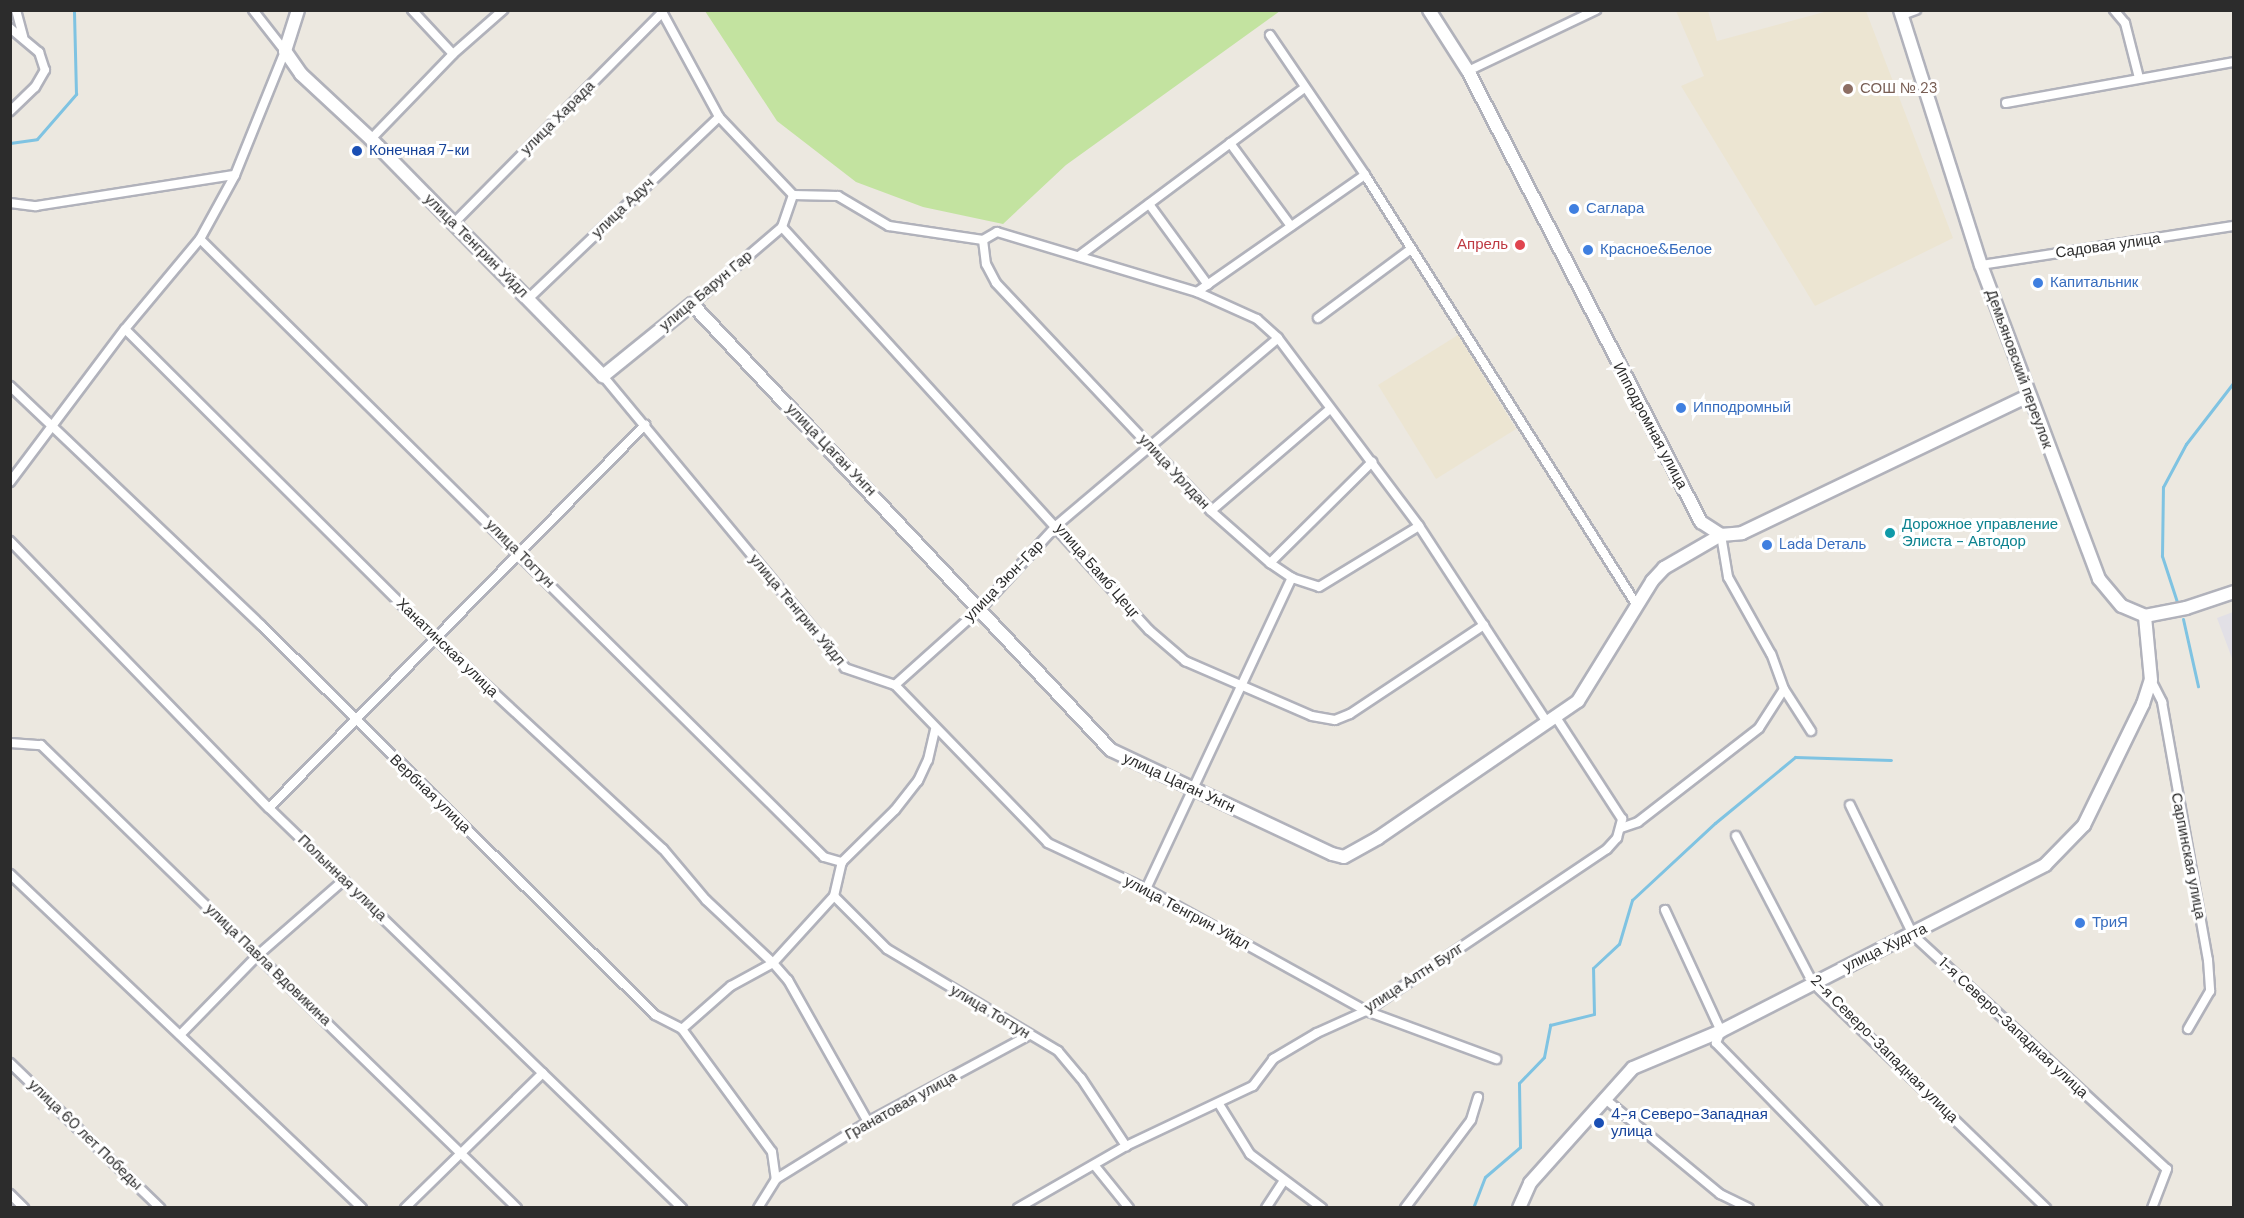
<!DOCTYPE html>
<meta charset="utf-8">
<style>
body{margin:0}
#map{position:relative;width:2244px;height:1218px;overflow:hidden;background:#ece8e0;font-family:"DM Sans",sans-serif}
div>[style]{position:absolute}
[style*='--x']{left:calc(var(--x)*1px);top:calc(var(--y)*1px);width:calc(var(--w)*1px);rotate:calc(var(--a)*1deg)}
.industrial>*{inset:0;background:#e2e0e6}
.education>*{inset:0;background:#ece5d2}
.pitch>*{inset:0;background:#c3e3a0}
.stream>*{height:3px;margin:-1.5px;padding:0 1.5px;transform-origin:1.5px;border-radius:1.5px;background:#7fc3e2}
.roads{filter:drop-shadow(2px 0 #b1b2bb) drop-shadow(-2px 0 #b1b2bb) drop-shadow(0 2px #b1b2bb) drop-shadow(0 -2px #b1b2bb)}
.street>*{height:8px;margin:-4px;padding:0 4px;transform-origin:4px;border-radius:4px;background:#fff}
.secondary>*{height:12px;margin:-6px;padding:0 6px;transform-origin:6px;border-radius:6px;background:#fff}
.dots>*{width:16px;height:16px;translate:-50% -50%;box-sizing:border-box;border:3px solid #fff;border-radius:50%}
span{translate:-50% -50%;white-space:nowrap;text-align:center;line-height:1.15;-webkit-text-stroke:6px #fff;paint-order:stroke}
.education-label{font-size:15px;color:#785e54}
.left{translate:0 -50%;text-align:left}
.street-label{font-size:15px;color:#2c2c2c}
.transit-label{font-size:15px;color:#164399}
.shop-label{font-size:15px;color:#366cbe}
.health-label{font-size:15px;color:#be3a42}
.right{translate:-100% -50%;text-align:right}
.culture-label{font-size:15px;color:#0d838f}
.frame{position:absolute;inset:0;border:12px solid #2c2c2c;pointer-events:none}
</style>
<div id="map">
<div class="industrial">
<i style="clip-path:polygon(2233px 612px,2234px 612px,2233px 661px,2217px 618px)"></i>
</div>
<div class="education">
<i style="clip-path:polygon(1676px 11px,1708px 11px,1717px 41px,1828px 11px,1866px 11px,1953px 238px,1815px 306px,1681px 86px,1704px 76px)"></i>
<i style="clip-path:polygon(1458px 335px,1516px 429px,1436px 479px,1378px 385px)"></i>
</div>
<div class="pitch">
<i style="clip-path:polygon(705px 11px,1280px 11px,1066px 165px,1003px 224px,923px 207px,856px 182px,777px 121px)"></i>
</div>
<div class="stream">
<i style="--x:10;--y:143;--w:27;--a:-8"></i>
<i style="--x:37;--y:139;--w:60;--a:-49.1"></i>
<i style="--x:76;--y:94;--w:84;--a:-91.4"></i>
<i style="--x:2178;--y:605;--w:52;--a:-108.1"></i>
<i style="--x:2162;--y:556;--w:69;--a:-89.2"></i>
<i style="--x:2163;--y:487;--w:49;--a:-61.9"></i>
<i style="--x:2186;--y:444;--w:78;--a:-52.3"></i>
<i style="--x:2183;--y:619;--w:69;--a:77.4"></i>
<i style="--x:1473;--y:1208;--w:33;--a:-69"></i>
<i style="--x:1485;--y:1177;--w:46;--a:-40.6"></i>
<i style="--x:1520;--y:1147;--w:64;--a:-90.9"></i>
<i style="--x:1519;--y:1083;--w:36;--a:-46"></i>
<i style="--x:1544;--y:1057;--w:33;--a:-79"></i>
<i style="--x:1550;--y:1025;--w:45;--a:-14"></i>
<i style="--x:1594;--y:1014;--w:46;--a:-91.2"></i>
<i style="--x:1593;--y:968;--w:35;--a:-43"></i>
<i style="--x:1619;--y:944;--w:46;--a:-73.5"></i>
<i style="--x:1632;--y:900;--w:113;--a:-42.9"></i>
<i style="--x:1715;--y:823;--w:104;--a:-39.5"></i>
<i style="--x:1795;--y:757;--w:96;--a:1.8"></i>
</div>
<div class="roads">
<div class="street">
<i style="--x:16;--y:10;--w:28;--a:75"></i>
<i style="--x:412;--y:10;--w:60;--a:47"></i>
<i style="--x:661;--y:10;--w:122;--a:61.5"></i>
<i style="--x:719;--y:117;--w:108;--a:46.5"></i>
<i style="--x:2114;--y:10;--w:17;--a:50"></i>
<i style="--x:2125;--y:23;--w:57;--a:75.7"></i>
<i style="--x:1902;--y:15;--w:15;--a:-20"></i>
<i style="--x:10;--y:28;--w:38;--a:40"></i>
<i style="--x:39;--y:52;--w:19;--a:72"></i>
<i style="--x:45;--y:70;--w:20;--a:120"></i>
<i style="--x:35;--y:87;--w:35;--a:136"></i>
<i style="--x:1270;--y:35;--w:169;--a:55.8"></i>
<i style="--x:1365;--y:175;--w:507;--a:57.72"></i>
<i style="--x:1468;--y:71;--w:142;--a:-25.5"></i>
<i style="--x:2006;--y:103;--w:232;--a:-10.2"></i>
<i style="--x:371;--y:139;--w:118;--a:-46"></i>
<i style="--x:453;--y:54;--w:67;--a:-41.3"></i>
<i style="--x:1230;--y:143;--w:103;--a:53.7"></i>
<i style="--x:793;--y:195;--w:45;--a:1.3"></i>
<i style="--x:838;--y:196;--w:59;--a:30.5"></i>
<i style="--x:889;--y:226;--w:95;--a:8.5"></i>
<i style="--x:983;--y:240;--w:16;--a:-30"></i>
<i style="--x:997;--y:232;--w:209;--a:16.7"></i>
<i style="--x:1197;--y:292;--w:66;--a:24.2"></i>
<i style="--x:1257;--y:319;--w:28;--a:42"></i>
<i style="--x:1278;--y:338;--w:235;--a:53.1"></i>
<i style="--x:1419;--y:526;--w:233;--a:56.9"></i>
<i style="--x:10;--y:203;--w:26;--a:7"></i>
<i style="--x:36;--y:206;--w:201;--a:-8.9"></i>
<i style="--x:1149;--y:204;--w:100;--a:53.9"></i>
<i style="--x:453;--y:224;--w:297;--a:-45.3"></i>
<i style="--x:782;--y:227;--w:545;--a:47.68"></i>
<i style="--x:1149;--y:630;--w:48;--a:40.7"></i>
<i style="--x:1185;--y:661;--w:138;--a:23.4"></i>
<i style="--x:1312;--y:716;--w:23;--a:10"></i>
<i style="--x:1335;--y:720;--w:16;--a:-22"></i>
<i style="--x:1350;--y:714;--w:161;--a:-33.6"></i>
<i style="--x:200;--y:239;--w:878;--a:44.72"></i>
<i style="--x:824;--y:857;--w:19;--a:16"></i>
<i style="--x:983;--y:240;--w:24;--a:83"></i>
<i style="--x:986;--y:264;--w:21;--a:62"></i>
<i style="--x:996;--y:283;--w:313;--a:46.7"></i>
<i style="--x:1211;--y:511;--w:79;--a:41.4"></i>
<i style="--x:1270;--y:563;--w:27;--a:34"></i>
<i style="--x:1292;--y:578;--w:28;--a:18"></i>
<i style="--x:1319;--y:587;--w:117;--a:-31.4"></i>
<i style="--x:1079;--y:256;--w:281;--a:-36.7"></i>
<i style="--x:1981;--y:265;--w:256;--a:-8.8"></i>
<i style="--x:1197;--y:292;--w:205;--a:-34.9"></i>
<i style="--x:528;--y:299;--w:264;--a:-43.6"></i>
<i style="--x:692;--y:304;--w:118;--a:-40.5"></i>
<i style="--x:782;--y:227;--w:34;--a:-71"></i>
<i style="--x:1318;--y:318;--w:116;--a:-36.6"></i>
<i style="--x:125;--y:329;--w:439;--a:44.9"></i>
<i style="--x:436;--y:639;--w:309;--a:42.8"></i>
<i style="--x:663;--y:849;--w:67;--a:49.9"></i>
<i style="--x:706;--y:900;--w:92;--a:43.2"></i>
<i style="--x:773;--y:963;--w:23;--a:49"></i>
<i style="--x:788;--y:980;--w:163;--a:60.6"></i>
<i style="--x:603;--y:376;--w:379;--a:50.3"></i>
<i style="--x:845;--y:668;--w:53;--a:18.8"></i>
<i style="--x:895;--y:685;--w:220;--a:45.9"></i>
<i style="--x:1048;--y:843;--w:108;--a:25.1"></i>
<i style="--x:1146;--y:889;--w:252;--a:29"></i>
<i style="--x:1366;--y:1011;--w:139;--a:20.3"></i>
<i style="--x:10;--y:386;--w:347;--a:43.6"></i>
<i style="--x:261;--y:625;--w:554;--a:44.71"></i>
<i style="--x:655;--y:1015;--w:30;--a:27"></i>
<i style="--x:682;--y:1029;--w:152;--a:53.8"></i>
<i style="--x:772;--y:1152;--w:27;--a:82"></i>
<i style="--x:10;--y:482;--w:191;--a:-53.1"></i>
<i style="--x:125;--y:329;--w:117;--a:-50.2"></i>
<i style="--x:200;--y:239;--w:73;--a:-61.3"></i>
<i style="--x:235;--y:175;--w:134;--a:-68"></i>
<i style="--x:285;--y:51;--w:52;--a:-128"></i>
<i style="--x:1211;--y:511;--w:157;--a:-40.6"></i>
<i style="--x:10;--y:541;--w:372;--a:45.9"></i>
<i style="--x:269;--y:808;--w:575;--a:44.08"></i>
<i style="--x:1270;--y:563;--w:144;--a:-44.7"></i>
<i style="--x:2151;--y:680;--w:25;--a:63"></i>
<i style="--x:2162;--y:702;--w:262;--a:79.9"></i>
<i style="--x:2208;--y:960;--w:31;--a:86"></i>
<i style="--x:2210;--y:991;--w:44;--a:120.1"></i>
<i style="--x:895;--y:685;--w:115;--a:-41.8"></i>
<i style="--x:981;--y:608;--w:113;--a:-47.5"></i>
<i style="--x:1057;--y:525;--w:289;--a:-40.2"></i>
<i style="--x:1784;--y:689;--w:50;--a:57.3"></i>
<i style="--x:10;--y:743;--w:31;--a:4"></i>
<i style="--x:41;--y:745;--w:664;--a:44.21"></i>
<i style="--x:1850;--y:805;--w:144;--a:64.1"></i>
<i style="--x:1913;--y:935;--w:345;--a:42.7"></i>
<i style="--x:2167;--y:1169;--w:42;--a:111"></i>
<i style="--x:269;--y:808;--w:537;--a:-45.53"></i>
<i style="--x:1621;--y:828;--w:18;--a:-19"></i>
<i style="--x:1638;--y:822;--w:153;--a:-37.8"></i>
<i style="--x:1759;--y:728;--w:46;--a:-57.3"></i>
<i style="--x:1784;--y:689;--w:37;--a:-110"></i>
<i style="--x:1771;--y:654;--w:88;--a:-119.2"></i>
<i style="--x:1728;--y:577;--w:43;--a:-99.5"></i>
<i style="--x:1736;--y:836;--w:166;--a:62.4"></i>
<i style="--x:1813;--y:983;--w:324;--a:44"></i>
<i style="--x:10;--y:874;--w:485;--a:43.5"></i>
<i style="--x:1146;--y:889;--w:344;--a:-64.9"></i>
<i style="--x:834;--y:896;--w:75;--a:45"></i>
<i style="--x:887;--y:949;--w:199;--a:30.8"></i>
<i style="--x:1058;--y:1051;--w:35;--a:50"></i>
<i style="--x:1081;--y:1078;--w:82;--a:56.5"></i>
<i style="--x:1665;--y:910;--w:133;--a:65.2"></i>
<i style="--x:1721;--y:1031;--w:13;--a:113"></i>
<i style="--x:1716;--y:1043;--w:231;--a:45.7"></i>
<i style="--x:682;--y:1029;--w:65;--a:-41.3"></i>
<i style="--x:731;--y:986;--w:48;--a:-28.7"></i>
<i style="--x:773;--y:963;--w:91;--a:-47.7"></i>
<i style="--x:834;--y:896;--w:35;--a:-77"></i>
<i style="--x:842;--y:862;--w:74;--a:-44.5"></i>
<i style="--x:895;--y:810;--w:37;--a:-52"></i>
<i style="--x:918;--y:781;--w:23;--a:-65"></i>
<i style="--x:928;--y:760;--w:31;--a:-77"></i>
<i style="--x:180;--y:1035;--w:112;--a:-45.7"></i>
<i style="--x:258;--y:955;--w:114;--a:-41.1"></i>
<i style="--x:10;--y:1063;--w:209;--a:44"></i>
<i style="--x:1604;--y:1098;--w:151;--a:39.6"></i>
<i style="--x:1720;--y:1194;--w:32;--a:26"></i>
<i style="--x:1219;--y:1104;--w:59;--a:58.2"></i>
<i style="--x:1250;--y:1154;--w:90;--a:36.9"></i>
<i style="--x:1095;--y:1166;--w:54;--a:51"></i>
<i style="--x:10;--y:1194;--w:20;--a:45"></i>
<i style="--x:405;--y:1208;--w:193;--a:-44.4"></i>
<i style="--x:758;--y:1208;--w:34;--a:-58"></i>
<i style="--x:776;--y:1179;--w:108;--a:-31.8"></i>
<i style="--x:868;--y:1122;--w:182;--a:-28.3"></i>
<i style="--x:1018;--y:1208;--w:125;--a:-29.9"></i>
<i style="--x:1126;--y:1146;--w:140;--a:-25.3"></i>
<i style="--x:1253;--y:1086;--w:34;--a:-53"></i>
<i style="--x:1273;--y:1059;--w:51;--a:-30.6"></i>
<i style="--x:1317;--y:1033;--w:54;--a:-24.2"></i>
<i style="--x:1366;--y:1011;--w:290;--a:-33.9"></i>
<i style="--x:1607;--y:849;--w:15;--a:-48"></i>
<i style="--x:1617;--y:838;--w:20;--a:-75"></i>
<i style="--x:1622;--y:819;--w:123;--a:-123"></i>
<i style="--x:1266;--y:1208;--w:33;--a:-57"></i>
<i style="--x:1405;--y:1208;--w:110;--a:-53.1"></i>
<i style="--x:1471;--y:1120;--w:24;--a:-73"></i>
</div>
<div class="secondary">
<i style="--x:298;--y:10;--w:43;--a:107.6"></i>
<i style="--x:285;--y:51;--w:28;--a:55"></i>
<i style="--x:301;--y:74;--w:96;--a:42.9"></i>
<i style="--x:371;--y:139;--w:332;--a:45.6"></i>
<i style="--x:603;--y:376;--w:114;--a:-39"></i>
<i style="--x:692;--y:304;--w:612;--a:46.79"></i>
<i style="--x:1111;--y:750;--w:244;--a:25.2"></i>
<i style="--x:1332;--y:854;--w:12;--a:14"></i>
<i style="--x:1344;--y:857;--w:39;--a:-29"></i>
<i style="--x:1378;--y:838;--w:242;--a:-34.4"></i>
<i style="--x:1578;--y:701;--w:141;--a:-58.3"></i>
<i style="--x:1652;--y:581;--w:18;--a:-47"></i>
<i style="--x:1664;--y:568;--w:66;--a:-30.1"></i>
<i style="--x:1429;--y:10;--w:72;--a:57.4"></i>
<i style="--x:1468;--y:71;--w:508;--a:62.68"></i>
<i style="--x:1701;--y:522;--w:24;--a:33"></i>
<i style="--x:1721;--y:535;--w:21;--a:-5"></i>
<i style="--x:1742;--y:533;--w:317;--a:-25.6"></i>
<i style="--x:1900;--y:10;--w:268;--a:72.4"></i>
<i style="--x:1981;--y:265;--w:335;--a:69.4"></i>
<i style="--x:2099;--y:579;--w:35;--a:50"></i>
<i style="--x:2122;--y:606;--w:25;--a:23"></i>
<i style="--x:2145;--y:616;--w:42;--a:-11"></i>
<i style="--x:2186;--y:608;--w:51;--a:-18.4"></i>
<i style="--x:1519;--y:1208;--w:27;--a:-66"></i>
<i style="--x:1530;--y:1183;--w:154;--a:-48.2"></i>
<i style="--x:1633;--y:1068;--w:95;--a:-22.8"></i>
<i style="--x:1721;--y:1031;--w:364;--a:-27.1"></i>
<i style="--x:2045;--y:865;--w:56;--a:-45.7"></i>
<i style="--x:2084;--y:825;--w:135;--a:-64"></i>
<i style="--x:2143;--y:704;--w:25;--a:-72"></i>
<i style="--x:2151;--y:680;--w:64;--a:-95.4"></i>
</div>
</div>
<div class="dots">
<i style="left:1848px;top:89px;background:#8d6e63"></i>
<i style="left:357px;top:151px;background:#1a4fb4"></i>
<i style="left:1574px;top:209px;background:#3f7fe0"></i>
<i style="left:1520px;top:245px;background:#e0444e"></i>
<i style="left:1588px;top:250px;background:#3f7fe0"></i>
<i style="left:2038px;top:283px;background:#3f7fe0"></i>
<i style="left:1681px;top:408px;background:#3f7fe0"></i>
<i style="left:1890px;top:533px;background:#0f9aa8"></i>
<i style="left:1767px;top:545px;background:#3f7fe0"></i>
<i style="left:2080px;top:923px;background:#3f7fe0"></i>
<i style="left:1599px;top:1123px;background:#1a4fb4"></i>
</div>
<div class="education-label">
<span class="left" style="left:1860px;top:89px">СОШ № 23</span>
</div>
<div class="street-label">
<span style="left:558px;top:118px;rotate:-45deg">улица Харада</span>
<span style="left:623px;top:208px;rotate:-44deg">улица Адуч</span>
<span style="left:476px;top:246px;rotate:45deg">улица Тенгрин Уйдл</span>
<span style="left:2108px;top:246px;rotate:-8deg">Садовая улица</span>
<span style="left:706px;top:291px;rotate:-40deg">улица Барун Гар</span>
<span style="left:2019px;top:369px;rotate:70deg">Демьяновский переулок</span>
<span style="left:1650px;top:426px;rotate:62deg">Ипподромная улица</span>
<span style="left:831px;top:450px;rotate:46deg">улица Цаган Унгн</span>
<span style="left:1174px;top:472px;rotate:47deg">улица Урлдан</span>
<span style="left:520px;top:554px;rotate:45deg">улица Тогтун</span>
<span style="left:1097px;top:571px;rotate:49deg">улица Бамб Цецг</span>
<span style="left:1004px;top:581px;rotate:-46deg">улица Зюн-Гар</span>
<span style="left:797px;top:610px;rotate:50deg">улица Тенгрин Уйдл</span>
<span style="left:447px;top:648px;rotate:44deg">Ханатинская улица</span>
<span style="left:1179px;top:783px;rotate:25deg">улица Цаган Унгн</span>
<span style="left:430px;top:794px;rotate:44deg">Вербная улица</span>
<span style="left:2188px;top:856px;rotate:79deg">Сарпинская улица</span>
<span style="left:342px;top:878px;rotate:44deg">Полынная улица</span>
<span style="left:1187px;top:913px;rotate:28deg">улица Тенгрин Уйдл</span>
<span style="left:1885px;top:948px;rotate:-26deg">улица Худгта</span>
<span style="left:268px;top:965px;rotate:44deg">улица Павла Вдовикина</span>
<span style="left:1414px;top:978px;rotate:-33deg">улица Алтн Булг</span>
<span style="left:990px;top:1012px;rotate:31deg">улица Тогтун</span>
<span style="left:2013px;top:1028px;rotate:43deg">1-я Северо-Западная улица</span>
<span style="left:1884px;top:1049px;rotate:45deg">2-я Северо-Западная улица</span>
<span style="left:901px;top:1106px;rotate:-29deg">Гранатовая улица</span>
<span style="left:85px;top:1135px;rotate:44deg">улица 60 лет Победы</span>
</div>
<div class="transit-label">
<span class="left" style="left:369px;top:151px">Конечная 7-ки</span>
<span class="left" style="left:1611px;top:1123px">4-я Северо-Западная<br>улица</span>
</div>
<div class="shop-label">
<span class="left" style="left:1586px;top:209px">Саглара</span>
<span class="left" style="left:1600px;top:250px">Красное&amp;Белое</span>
<span class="left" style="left:2050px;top:283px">Капитальник</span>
<span class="left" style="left:1693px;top:408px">Ипподромный</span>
<span class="left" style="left:1779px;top:545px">Lada Dеталь</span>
<span class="left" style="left:2092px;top:923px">ТриЯ</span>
</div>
<div class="health-label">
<span class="right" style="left:1508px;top:245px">Апрель</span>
</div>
<div class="culture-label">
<span class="left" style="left:1902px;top:533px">Дорожное управление<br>Элиста - Автодор</span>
</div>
<div class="frame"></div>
</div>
